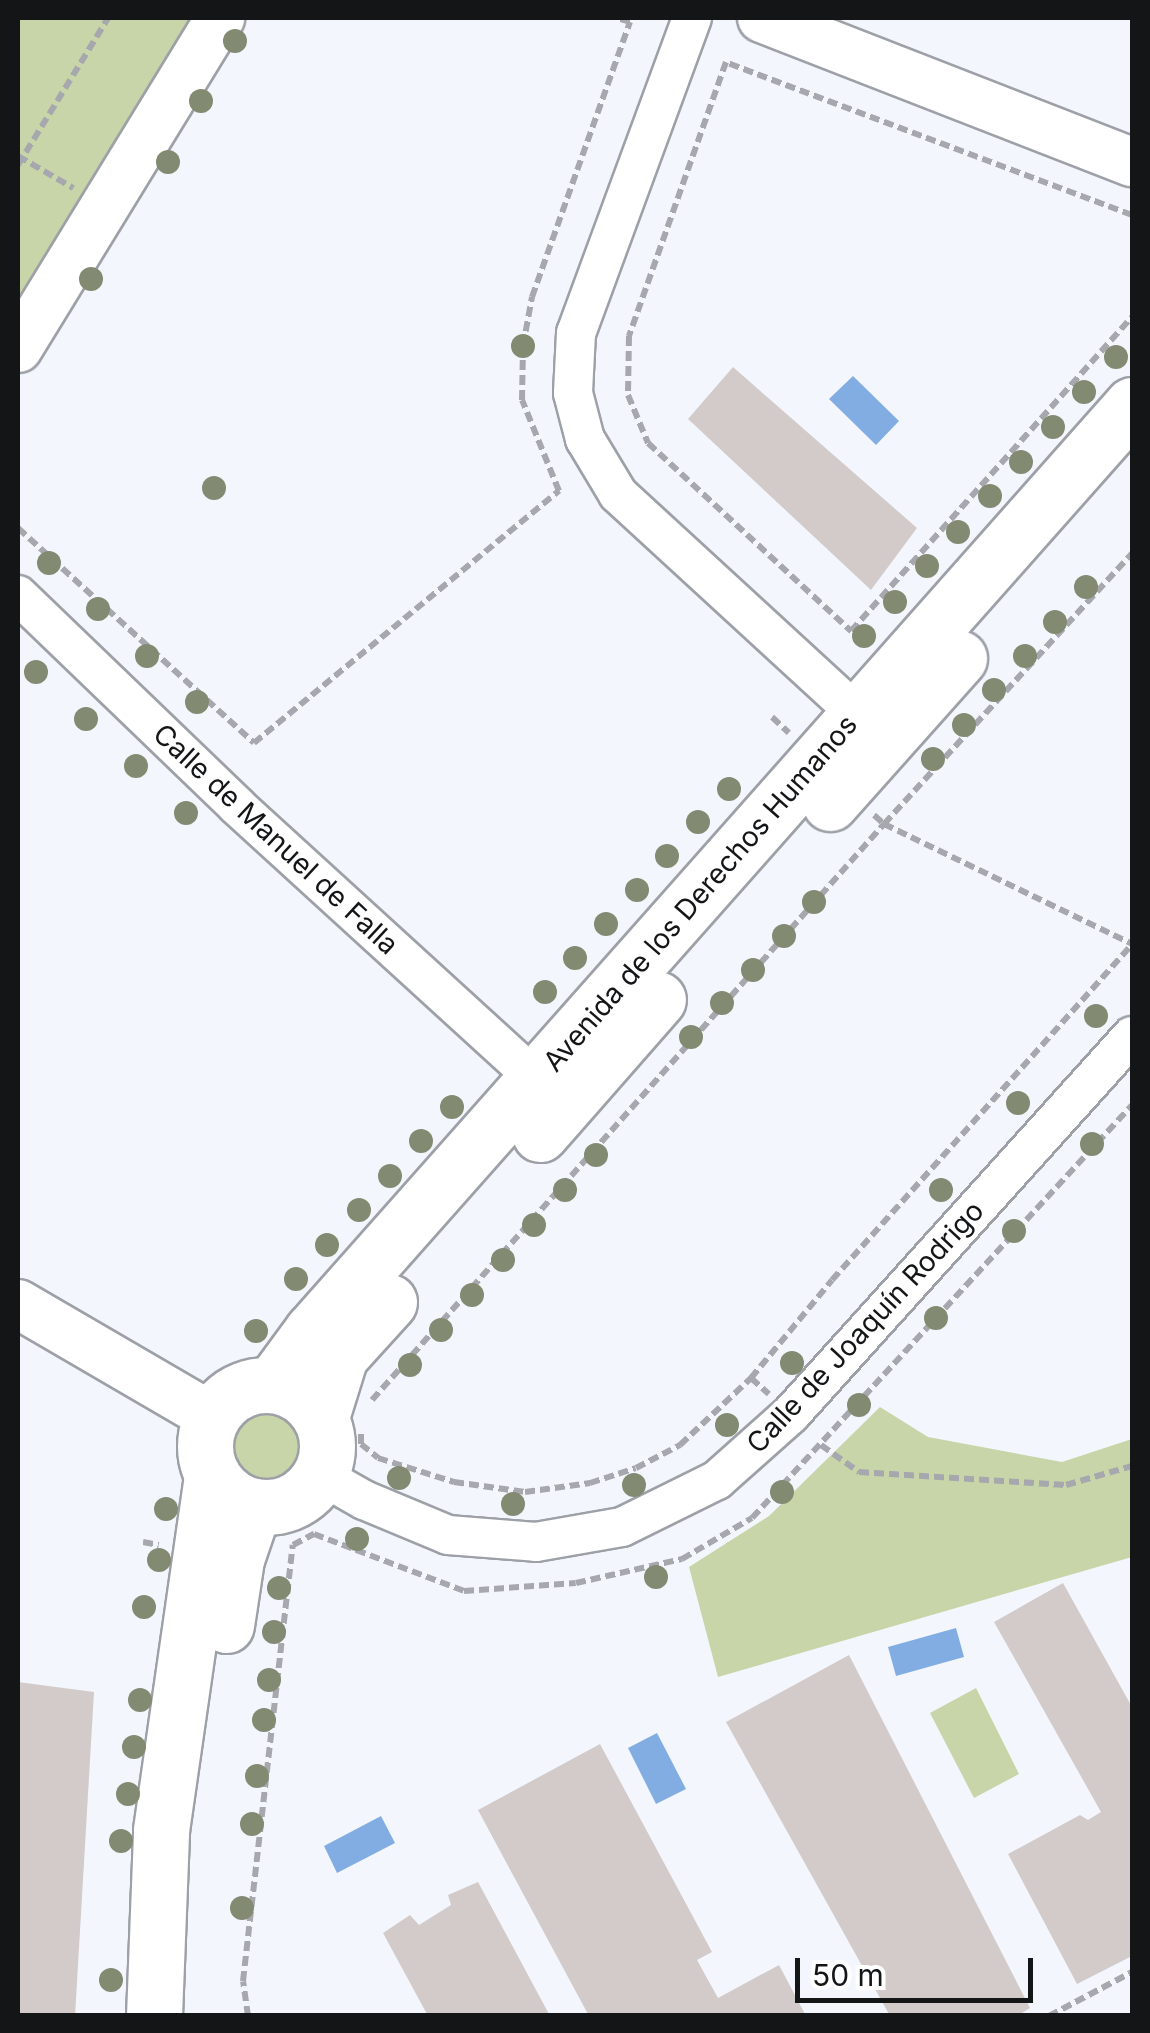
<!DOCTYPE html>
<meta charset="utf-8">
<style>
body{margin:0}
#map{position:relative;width:1150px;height:2033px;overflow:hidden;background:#f3f7fd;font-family:Inter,sans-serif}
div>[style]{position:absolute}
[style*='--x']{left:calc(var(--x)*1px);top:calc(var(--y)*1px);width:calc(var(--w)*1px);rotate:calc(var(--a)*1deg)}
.green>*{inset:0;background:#c7d5a9}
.round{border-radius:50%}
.water>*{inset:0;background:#82ade3}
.building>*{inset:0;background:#d3caca}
.path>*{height:6px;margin-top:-3px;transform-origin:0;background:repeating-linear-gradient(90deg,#a6a8ad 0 10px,transparent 0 15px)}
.roads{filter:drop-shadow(2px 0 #9da1a7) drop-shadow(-2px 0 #9da1a7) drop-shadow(0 2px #9da1a7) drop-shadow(0 -2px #9da1a7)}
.minor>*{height:38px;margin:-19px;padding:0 19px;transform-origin:19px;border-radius:19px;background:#fff}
.tertiary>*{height:48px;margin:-24px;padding:0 24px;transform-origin:24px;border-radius:24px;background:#fff}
.secondary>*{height:55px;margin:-27.5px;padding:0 27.5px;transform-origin:27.5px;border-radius:27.5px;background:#fff}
.secondary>.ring{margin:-27.5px;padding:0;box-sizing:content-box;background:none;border:55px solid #fff;border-radius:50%}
.trees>*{width:24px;height:24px;margin:-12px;border-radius:50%;background:#828a72}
span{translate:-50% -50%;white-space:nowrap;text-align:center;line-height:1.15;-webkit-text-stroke:8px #fff;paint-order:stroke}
.street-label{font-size:28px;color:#141517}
.frame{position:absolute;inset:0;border:20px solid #141517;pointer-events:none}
.scale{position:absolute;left:795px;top:1958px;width:238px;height:45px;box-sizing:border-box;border:5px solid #141517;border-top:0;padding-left:12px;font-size:30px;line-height:35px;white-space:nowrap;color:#141517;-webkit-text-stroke:8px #fff;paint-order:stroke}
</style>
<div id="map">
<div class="green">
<i style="clip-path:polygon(21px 18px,194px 18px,18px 309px,18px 24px)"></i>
<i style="clip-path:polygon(880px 1407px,928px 1437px,1062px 1462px,1132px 1439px,1132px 1557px,718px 1677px,689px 1567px,769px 1516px)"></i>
<i class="round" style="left:228px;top:1410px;width:74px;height:74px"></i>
<i style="clip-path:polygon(976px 1688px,1019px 1774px,974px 1798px,930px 1713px)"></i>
</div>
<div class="water">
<i style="clip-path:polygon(853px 376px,899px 421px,876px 445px,829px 399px)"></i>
<i style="clip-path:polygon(956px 1628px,964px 1657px,896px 1676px,888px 1647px)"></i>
<i style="clip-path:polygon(657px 1733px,686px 1789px,656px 1804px,628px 1748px)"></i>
<i style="clip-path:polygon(381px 1816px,395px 1843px,337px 1873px,324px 1846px)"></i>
</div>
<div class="building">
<i style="clip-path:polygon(733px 367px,917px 528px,871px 590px,688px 419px)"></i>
<i style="clip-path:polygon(1063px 1583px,1132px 1707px,1132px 1956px,1077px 1984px,1008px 1854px,1080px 1815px,1088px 1820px,1101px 1812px,994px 1622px)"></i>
<i style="clip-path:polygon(849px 1655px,1030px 2008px,1017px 2016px,890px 2016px,726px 1722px)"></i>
<i style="clip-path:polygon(18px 1682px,94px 1692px,75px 2016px,18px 2016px)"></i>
<i style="clip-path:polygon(600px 1744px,712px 1952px,697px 1960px,718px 1998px,779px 1965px,806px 2016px,589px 2016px,478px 1810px)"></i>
<i style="clip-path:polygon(478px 1882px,550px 2016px,428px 2016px,383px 1933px,410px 1915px,419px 1925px,451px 1905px,448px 1895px)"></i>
</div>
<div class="path">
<i style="--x:18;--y:156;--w:64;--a:30.2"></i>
<i style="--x:18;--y:165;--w:172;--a:-58.5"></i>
<i style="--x:1132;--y:215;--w:434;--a:-159.4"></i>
<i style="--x:726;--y:62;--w:291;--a:109.5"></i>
<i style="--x:629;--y:336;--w:59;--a:91"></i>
<i style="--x:628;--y:395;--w:52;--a:67.4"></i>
<i style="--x:648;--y:443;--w:277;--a:42.8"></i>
<i style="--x:851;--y:631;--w:421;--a:-48.2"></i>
<i style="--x:18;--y:528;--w:319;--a:42.3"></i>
<i style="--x:254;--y:743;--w:396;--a:-39.6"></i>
<i style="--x:559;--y:491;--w:98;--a:-112.1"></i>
<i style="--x:522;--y:400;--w:54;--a:-88.9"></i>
<i style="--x:523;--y:346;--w:50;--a:-79.6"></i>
<i style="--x:532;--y:297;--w:292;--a:-70.4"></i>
<i style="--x:630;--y:22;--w:14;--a:-163"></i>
<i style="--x:772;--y:717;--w:23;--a:43"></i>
<i style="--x:874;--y:815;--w:13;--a:42"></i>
<i style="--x:884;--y:824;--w:276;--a:25.8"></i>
<i style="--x:751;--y:1378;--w:24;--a:42"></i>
<i style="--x:372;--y:1400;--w:771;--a:-48.37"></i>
<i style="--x:884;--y:824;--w:367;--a:-47.5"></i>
<i style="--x:361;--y:1434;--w:10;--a:90"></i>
<i style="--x:361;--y:1444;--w:22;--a:39"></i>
<i style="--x:378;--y:1458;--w:80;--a:17.5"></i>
<i style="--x:454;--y:1482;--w:72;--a:8"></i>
<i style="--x:525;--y:1492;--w:66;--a:-7.9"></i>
<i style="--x:590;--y:1483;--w:48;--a:-18.1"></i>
<i style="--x:636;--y:1468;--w:50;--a:-27.6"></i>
<i style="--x:680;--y:1445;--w:98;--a:-43.3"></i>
<i style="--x:751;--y:1378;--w:127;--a:-50.4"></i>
<i style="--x:832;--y:1280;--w:450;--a:-48.2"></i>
<i style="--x:821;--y:1445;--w:47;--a:35.4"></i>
<i style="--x:859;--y:1472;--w:207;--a:3.6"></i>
<i style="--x:1066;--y:1485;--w:69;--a:-16.1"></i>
<i style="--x:143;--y:1542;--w:16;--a:11"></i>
<i style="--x:248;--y:2016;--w:35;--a:-98"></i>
<i style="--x:243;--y:1981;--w:439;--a:-83.5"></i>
<i style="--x:293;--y:1545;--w:24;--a:-28"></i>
<i style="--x:314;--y:1534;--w:160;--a:20.8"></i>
<i style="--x:464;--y:1591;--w:112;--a:-4.1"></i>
<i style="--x:576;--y:1583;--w:109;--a:-12.8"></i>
<i style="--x:682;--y:1559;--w:81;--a:-30.4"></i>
<i style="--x:752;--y:1518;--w:561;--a:-47.38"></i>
<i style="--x:1049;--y:2016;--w:94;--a:-27.9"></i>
</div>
<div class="roads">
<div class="minor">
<i style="--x:692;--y:18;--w:336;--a:110.2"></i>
<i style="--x:576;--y:333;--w:60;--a:92.9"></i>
<i style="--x:573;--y:393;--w:48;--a:75.4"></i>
<i style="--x:585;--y:439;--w:64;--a:59"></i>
<i style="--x:618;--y:494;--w:325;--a:42.6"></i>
<i style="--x:18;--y:595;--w:304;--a:43.9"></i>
<i style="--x:237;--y:806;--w:406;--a:42.4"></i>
<i style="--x:320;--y:1475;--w:51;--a:29.6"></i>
<i style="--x:364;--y:1500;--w:91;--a:22.6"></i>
<i style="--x:448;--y:1535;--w:88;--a:4.5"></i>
<i style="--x:536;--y:1542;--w:87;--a:-9.9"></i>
<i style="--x:622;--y:1527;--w:106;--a:-26.3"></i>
<i style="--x:717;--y:1480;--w:99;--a:-41.7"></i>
<i style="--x:791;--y:1414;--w:509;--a:-47.95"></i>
</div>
<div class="tertiary">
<i style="--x:762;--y:18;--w:397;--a:21.3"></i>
<i style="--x:18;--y:348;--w:387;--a:-58.5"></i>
<i style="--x:18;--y:1304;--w:225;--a:30.2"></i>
</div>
<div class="secondary">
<i style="--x:830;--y:803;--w:194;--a:-48.3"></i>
<i style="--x:540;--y:1134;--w:179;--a:-48.8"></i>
<i style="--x:273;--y:1384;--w:66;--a:-53.7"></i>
<i style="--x:312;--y:1331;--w:1237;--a:-48.47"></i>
<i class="ring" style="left:205px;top:1385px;width:67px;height:67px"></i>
<i style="--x:321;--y:1417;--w:64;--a:-72.7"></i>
<i style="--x:340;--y:1356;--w:73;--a:-47.8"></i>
<i style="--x:226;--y:1625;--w:67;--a:-81.4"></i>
<i style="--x:236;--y:1559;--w:56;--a:-71.2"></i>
<i style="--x:154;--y:2016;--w:186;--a:-87.8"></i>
<i style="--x:161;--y:1830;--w:359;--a:-81.8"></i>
</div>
</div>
<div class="trees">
<i style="left:235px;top:41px"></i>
<i style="left:201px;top:101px"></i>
<i style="left:168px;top:162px"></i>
<i style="left:91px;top:279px"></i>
<i style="left:523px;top:346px"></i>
<i style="left:1116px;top:357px"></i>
<i style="left:1084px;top:392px"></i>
<i style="left:1053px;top:427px"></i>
<i style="left:1021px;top:462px"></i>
<i style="left:214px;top:488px"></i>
<i style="left:990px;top:496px"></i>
<i style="left:958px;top:532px"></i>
<i style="left:49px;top:563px"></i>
<i style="left:927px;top:566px"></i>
<i style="left:1086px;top:587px"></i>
<i style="left:895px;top:602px"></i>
<i style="left:98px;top:609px"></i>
<i style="left:1055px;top:622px"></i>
<i style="left:864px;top:636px"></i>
<i style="left:147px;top:656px"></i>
<i style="left:1025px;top:656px"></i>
<i style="left:36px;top:672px"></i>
<i style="left:994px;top:690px"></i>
<i style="left:197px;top:702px"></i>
<i style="left:86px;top:719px"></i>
<i style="left:964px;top:725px"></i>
<i style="left:933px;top:759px"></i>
<i style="left:136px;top:766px"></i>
<i style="left:729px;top:789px"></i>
<i style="left:186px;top:813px"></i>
<i style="left:698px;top:822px"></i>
<i style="left:667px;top:856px"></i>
<i style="left:637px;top:890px"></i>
<i style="left:814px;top:902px"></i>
<i style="left:606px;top:924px"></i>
<i style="left:784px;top:936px"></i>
<i style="left:575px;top:958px"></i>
<i style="left:753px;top:970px"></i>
<i style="left:545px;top:992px"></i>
<i style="left:722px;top:1003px"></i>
<i style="left:1096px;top:1016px"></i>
<i style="left:691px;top:1037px"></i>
<i style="left:1018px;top:1103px"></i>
<i style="left:452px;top:1107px"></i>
<i style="left:421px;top:1141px"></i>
<i style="left:1092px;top:1144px"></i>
<i style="left:596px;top:1155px"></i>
<i style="left:390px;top:1176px"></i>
<i style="left:565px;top:1190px"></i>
<i style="left:941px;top:1190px"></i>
<i style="left:359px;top:1210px"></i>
<i style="left:534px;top:1225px"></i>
<i style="left:1014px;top:1231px"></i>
<i style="left:327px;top:1245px"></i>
<i style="left:503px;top:1260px"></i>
<i style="left:296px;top:1279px"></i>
<i style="left:472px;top:1295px"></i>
<i style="left:936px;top:1318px"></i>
<i style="left:441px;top:1330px"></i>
<i style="left:256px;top:1331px"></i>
<i style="left:792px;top:1363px"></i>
<i style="left:410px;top:1365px"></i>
<i style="left:859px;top:1405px"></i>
<i style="left:727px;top:1425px"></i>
<i style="left:399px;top:1478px"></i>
<i style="left:634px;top:1485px"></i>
<i style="left:782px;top:1492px"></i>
<i style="left:513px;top:1504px"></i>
<i style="left:166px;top:1509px"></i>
<i style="left:357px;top:1539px"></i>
<i style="left:159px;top:1560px"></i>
<i style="left:656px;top:1577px"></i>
<i style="left:279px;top:1588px"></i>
<i style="left:144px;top:1607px"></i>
<i style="left:274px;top:1632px"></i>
<i style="left:269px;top:1680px"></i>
<i style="left:140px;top:1700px"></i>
<i style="left:264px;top:1720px"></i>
<i style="left:134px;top:1747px"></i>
<i style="left:257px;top:1776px"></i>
<i style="left:128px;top:1794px"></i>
<i style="left:252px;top:1824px"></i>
<i style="left:121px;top:1841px"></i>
<i style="left:242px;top:1908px"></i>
<i style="left:111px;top:1980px"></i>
</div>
<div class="street-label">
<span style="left:276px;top:839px;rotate:43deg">Calle de Manuel de Falla</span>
<span style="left:700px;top:893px;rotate:-49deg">Avenida de los Derechos Humanos</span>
<span style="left:865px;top:1327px;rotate:-47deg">Calle de Joaquín Rodrigo</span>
</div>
<div class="frame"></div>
<div class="scale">50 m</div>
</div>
